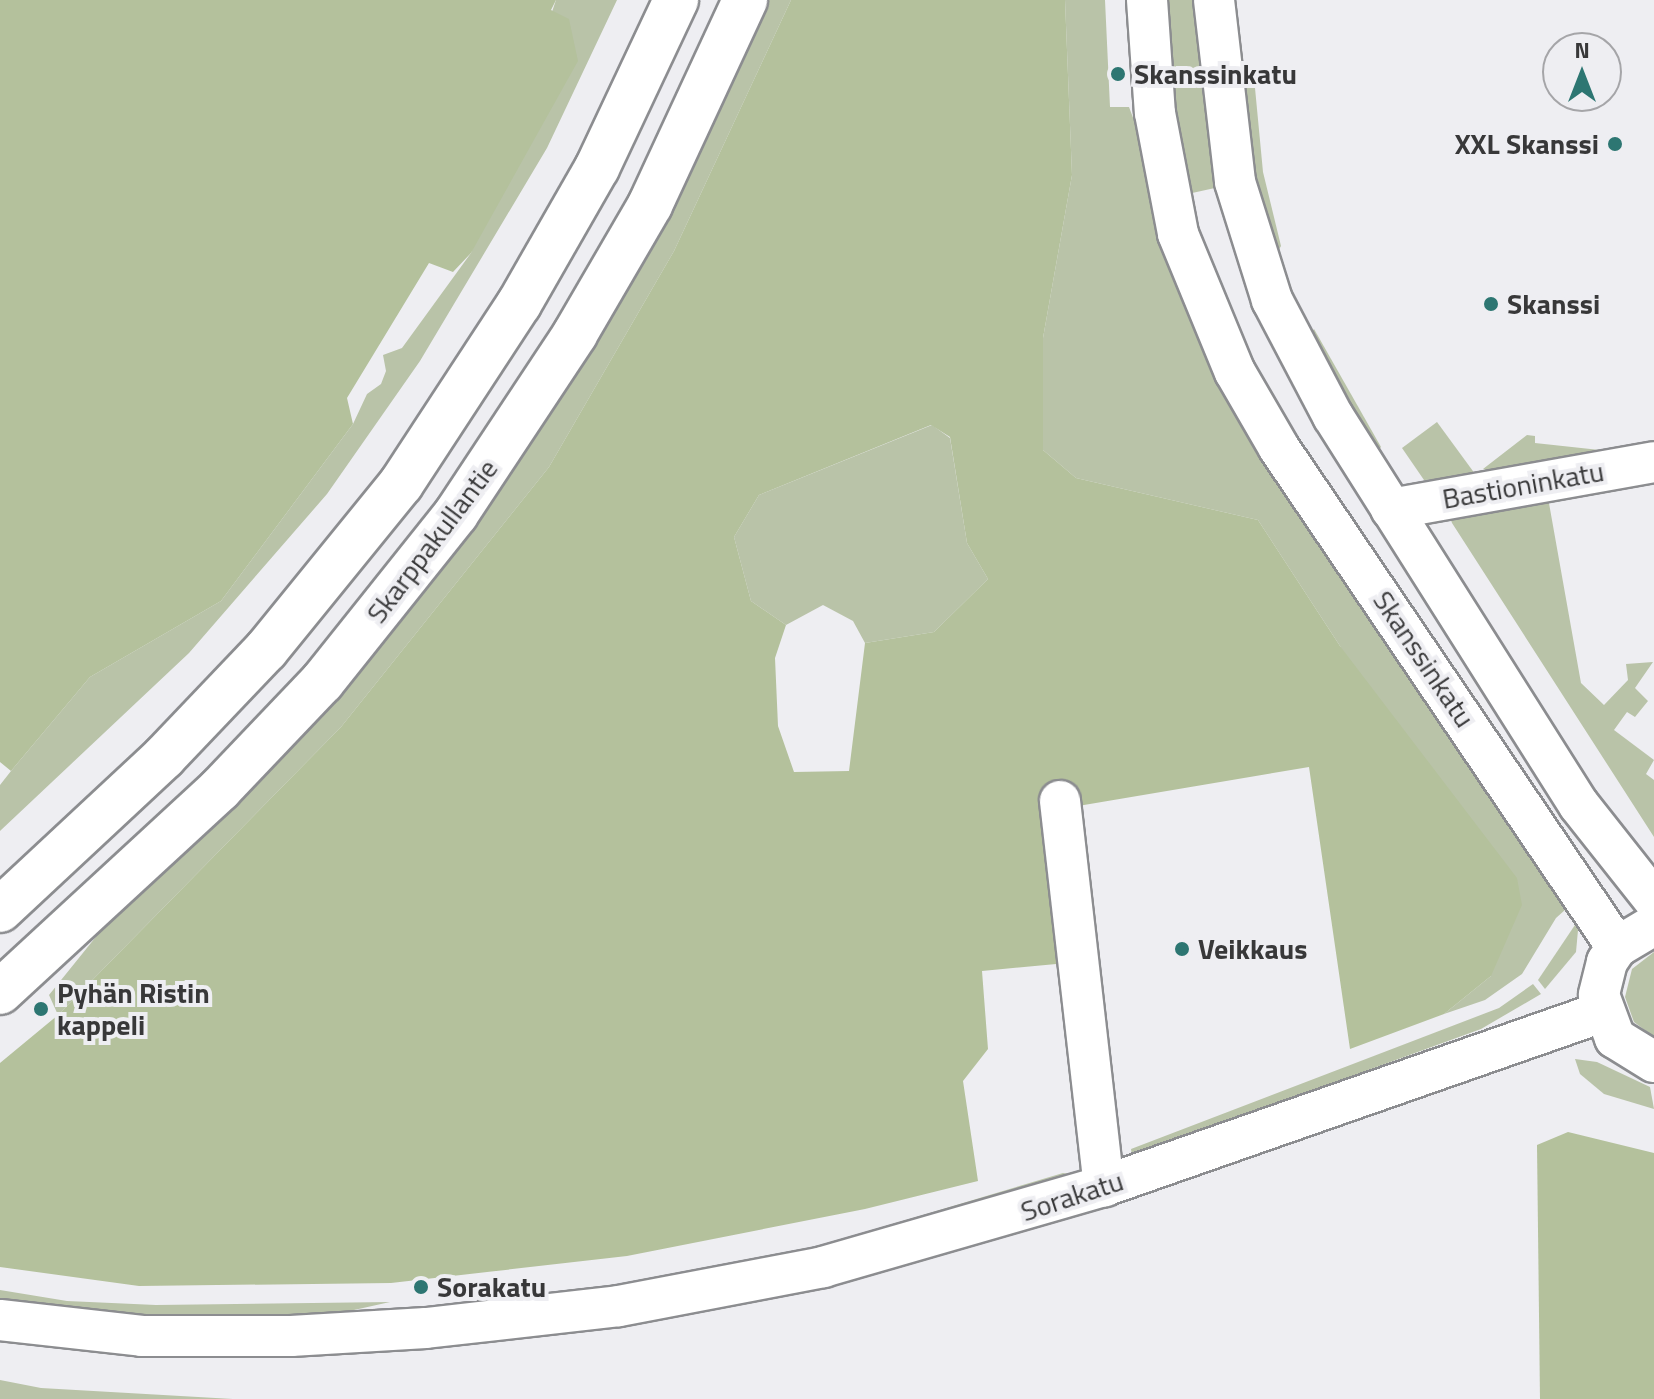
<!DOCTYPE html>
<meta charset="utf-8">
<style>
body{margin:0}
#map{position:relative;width:1654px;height:1399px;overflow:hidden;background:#eeeef2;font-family:"Titillium Web",sans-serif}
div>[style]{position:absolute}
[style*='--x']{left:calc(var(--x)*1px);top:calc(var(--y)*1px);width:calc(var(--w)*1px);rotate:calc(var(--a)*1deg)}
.green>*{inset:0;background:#b9c3a8}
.forest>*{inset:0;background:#b4c19c}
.roads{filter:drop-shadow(2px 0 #8c8d90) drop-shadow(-2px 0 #8c8d90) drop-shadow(0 2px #8c8d90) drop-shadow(0 -2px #8c8d90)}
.minor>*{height:40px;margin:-20px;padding:0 20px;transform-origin:20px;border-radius:20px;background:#fff}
.major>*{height:44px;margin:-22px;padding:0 22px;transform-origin:22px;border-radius:22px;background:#fff}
.dots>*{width:22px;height:22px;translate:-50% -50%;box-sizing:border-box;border:4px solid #eeeef2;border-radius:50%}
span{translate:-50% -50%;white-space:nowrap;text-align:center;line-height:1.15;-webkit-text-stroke:8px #eeeef2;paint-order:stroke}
.poi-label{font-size:28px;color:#383839;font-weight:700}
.left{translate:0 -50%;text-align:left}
.right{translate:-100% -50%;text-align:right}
.street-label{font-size:28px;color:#383839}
.north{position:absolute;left:1542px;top:32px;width:80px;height:80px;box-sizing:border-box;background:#eeeef2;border:2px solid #a5a5a8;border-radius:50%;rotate:0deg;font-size:22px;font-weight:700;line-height:32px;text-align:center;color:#383839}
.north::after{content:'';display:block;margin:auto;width:28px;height:36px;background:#2d7672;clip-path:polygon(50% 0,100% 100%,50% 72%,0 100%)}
</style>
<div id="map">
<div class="green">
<i style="clip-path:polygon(556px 0,617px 0,547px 148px,420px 361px,327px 494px,189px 653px,0 831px,0 785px,11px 771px,90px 677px,221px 601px,353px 424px,367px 394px,381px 384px,386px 371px,383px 355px,402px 348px,471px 253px)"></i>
<i style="clip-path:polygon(764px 0,791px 0,674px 251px,549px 467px,341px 727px,58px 1015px,49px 995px,99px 933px,240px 796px,382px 637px,518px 461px,640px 264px)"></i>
<i style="clip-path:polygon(1065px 0,1105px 0,1110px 107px,1129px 107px,1157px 181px,1183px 279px,1575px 901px,1556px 918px,1522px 974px,1485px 1000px,1444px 1014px,1491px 976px,1340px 646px,1258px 520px,1076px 478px,1043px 450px,1043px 338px,1072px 175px)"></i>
<i style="clip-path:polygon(1162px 0,1202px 0,1224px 186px,1183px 195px)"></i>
<i style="clip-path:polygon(1233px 83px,1255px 88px,1263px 172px,1281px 246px,1269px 267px)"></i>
<i style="clip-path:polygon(1314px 329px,1381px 447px,1372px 458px,1305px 343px)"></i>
<i style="clip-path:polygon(1437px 422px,1478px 478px,1424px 480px,1402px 448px)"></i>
<i style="clip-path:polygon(932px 425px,950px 438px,967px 543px,988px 579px,934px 632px,865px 643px,853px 621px,823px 605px,786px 625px,751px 601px,734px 537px,759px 495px)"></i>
<i style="clip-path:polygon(1527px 435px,1535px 436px,1535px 443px,1618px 452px,1503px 474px,1483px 469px)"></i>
<i style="clip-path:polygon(1547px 492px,1581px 683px,1604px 705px,1628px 680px,1626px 664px,1653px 662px,1635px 688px,1648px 701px,1635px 717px,1627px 712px,1614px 730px,1654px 760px,1646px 774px,1654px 780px,1654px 837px,1452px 523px,1449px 515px)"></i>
<i style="clip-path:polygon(1579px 919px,1576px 952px,1545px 989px,1538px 980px)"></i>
<i style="clip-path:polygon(1654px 952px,1654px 1037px,1634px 1022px,1625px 997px,1632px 969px)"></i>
<i style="clip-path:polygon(1533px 984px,1541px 994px,1481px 1029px,1132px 1156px,1131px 1149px,1499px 1008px)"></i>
<i style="clip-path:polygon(1575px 1059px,1597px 1062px,1650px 1087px,1654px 1109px,1604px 1094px,1580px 1074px)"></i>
<i style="clip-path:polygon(1063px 1173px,1069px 1174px,1063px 1179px,866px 1232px)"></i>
<i style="clip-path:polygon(0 1290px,67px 1301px,156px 1305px,390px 1302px,327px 1316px,155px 1317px,14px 1305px,0 1300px)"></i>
<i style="clip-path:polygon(0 1380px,41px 1388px,233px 1399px,0 1399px)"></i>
</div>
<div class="forest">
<i style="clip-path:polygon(0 0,556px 0,551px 10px,569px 19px,578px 61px,471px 253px,453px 272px,429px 263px,347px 398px,353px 424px,221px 601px,90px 677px,11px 771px,0 762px)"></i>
<i style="clip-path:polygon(evenodd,791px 0,1065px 0,1072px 175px,1043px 338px,1043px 450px,1076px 478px,1258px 520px,1340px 646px,1517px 878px,1522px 905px,1491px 976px,1444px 1014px,1350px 1049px,1309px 767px,1078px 806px,1067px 963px,982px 971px,988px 1049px,963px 1081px,978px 1181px,865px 1209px,627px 1256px,391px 1283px,139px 1286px,0 1267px,0 1063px,58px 1015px,341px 727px,549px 467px,674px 251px,791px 0,931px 425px,950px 437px,967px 543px,988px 579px,934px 632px,865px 643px,849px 771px,794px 772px,778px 726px,775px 658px,786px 625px,751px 601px,734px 537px,759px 495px,931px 425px)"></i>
<i style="clip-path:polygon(1568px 1132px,1654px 1153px,1654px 1399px,1540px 1399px,1537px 1145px)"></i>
</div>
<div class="roads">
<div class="minor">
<i style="--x:1147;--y:0;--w:113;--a:86"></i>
<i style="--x:1155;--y:113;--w:123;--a:79.2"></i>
<i style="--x:1178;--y:234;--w:149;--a:67.6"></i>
<i style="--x:1235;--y:372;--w:88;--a:59.9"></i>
<i style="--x:1279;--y:448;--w:603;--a:55.89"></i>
<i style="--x:1214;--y:0;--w:183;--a:83.4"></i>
<i style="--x:1235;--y:182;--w:124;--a:72.6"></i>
<i style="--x:1272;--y:300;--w:131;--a:62.3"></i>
<i style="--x:1333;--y:416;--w:460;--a:57.7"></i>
<i style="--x:1579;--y:805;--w:121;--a:51.7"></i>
<i style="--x:1391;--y:509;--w:267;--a:-10.1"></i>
<i style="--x:1060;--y:801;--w:388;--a:83.5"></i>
<i style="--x:1654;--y:925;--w:43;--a:149.3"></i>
<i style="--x:1617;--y:947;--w:18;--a:124"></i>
<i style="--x:1607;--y:962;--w:34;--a:104"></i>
<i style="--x:1599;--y:995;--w:46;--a:69.6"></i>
<i style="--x:1615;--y:1038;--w:46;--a:31.6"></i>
<i style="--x:0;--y:1320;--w:143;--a:6.4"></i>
<i style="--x:142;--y:1336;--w:149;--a:0"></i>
<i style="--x:291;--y:1336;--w:135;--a:-3.4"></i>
<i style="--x:426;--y:1328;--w:194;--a:-6.5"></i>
<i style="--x:619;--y:1306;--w:208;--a:-10.8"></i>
<i style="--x:823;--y:1267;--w:292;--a:-16.1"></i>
<i style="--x:1104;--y:1186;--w:528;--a:-19.26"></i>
</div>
<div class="major">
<i style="--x:0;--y:910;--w:224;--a:-43"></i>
<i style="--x:164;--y:757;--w:148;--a:-46.4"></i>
<i style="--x:266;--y:650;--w:214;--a:-50.9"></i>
<i style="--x:401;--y:484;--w:215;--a:-56.8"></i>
<i style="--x:519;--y:304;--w:157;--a:-60.2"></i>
<i style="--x:597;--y:168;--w:186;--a:-64.8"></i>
<i style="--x:0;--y:992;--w:299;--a:-42.7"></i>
<i style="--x:220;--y:789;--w:148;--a:-46.4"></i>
<i style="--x:322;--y:682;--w:215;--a:-51.4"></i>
<i style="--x:456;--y:514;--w:216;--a:-56.5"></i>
<i style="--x:575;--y:334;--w:149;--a:-59.8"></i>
<i style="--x:650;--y:205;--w:226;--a:-65.1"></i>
</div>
</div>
<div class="dots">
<i style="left:1118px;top:74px;background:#2d7672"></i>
<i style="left:1615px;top:144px;background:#2d7672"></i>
<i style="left:1491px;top:304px;background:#2d7672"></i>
<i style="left:1182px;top:949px;background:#2d7672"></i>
<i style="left:41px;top:1009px;background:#2d7672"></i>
<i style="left:421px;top:1287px;background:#2d7672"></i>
</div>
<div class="poi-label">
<span class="left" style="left:1134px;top:74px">Skanssinkatu</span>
<span class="right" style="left:1599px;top:144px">XXL Skanssi</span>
<span class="left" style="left:1507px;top:304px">Skanssi</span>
<span class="left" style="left:1198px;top:949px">Veikkaus</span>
<span class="left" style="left:57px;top:1009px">Pyhän Ristin<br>kappeli</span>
<span class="left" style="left:437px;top:1287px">Sorakatu</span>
</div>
<div class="street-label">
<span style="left:1523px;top:485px;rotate:-10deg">Bastioninkatu</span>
<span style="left:432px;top:541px;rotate:-53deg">Skarppakullantie</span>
<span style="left:1424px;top:659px;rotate:56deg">Skanssinkatu</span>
<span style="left:1072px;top:1196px;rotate:-18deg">Sorakatu</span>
</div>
<div class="north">N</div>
</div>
